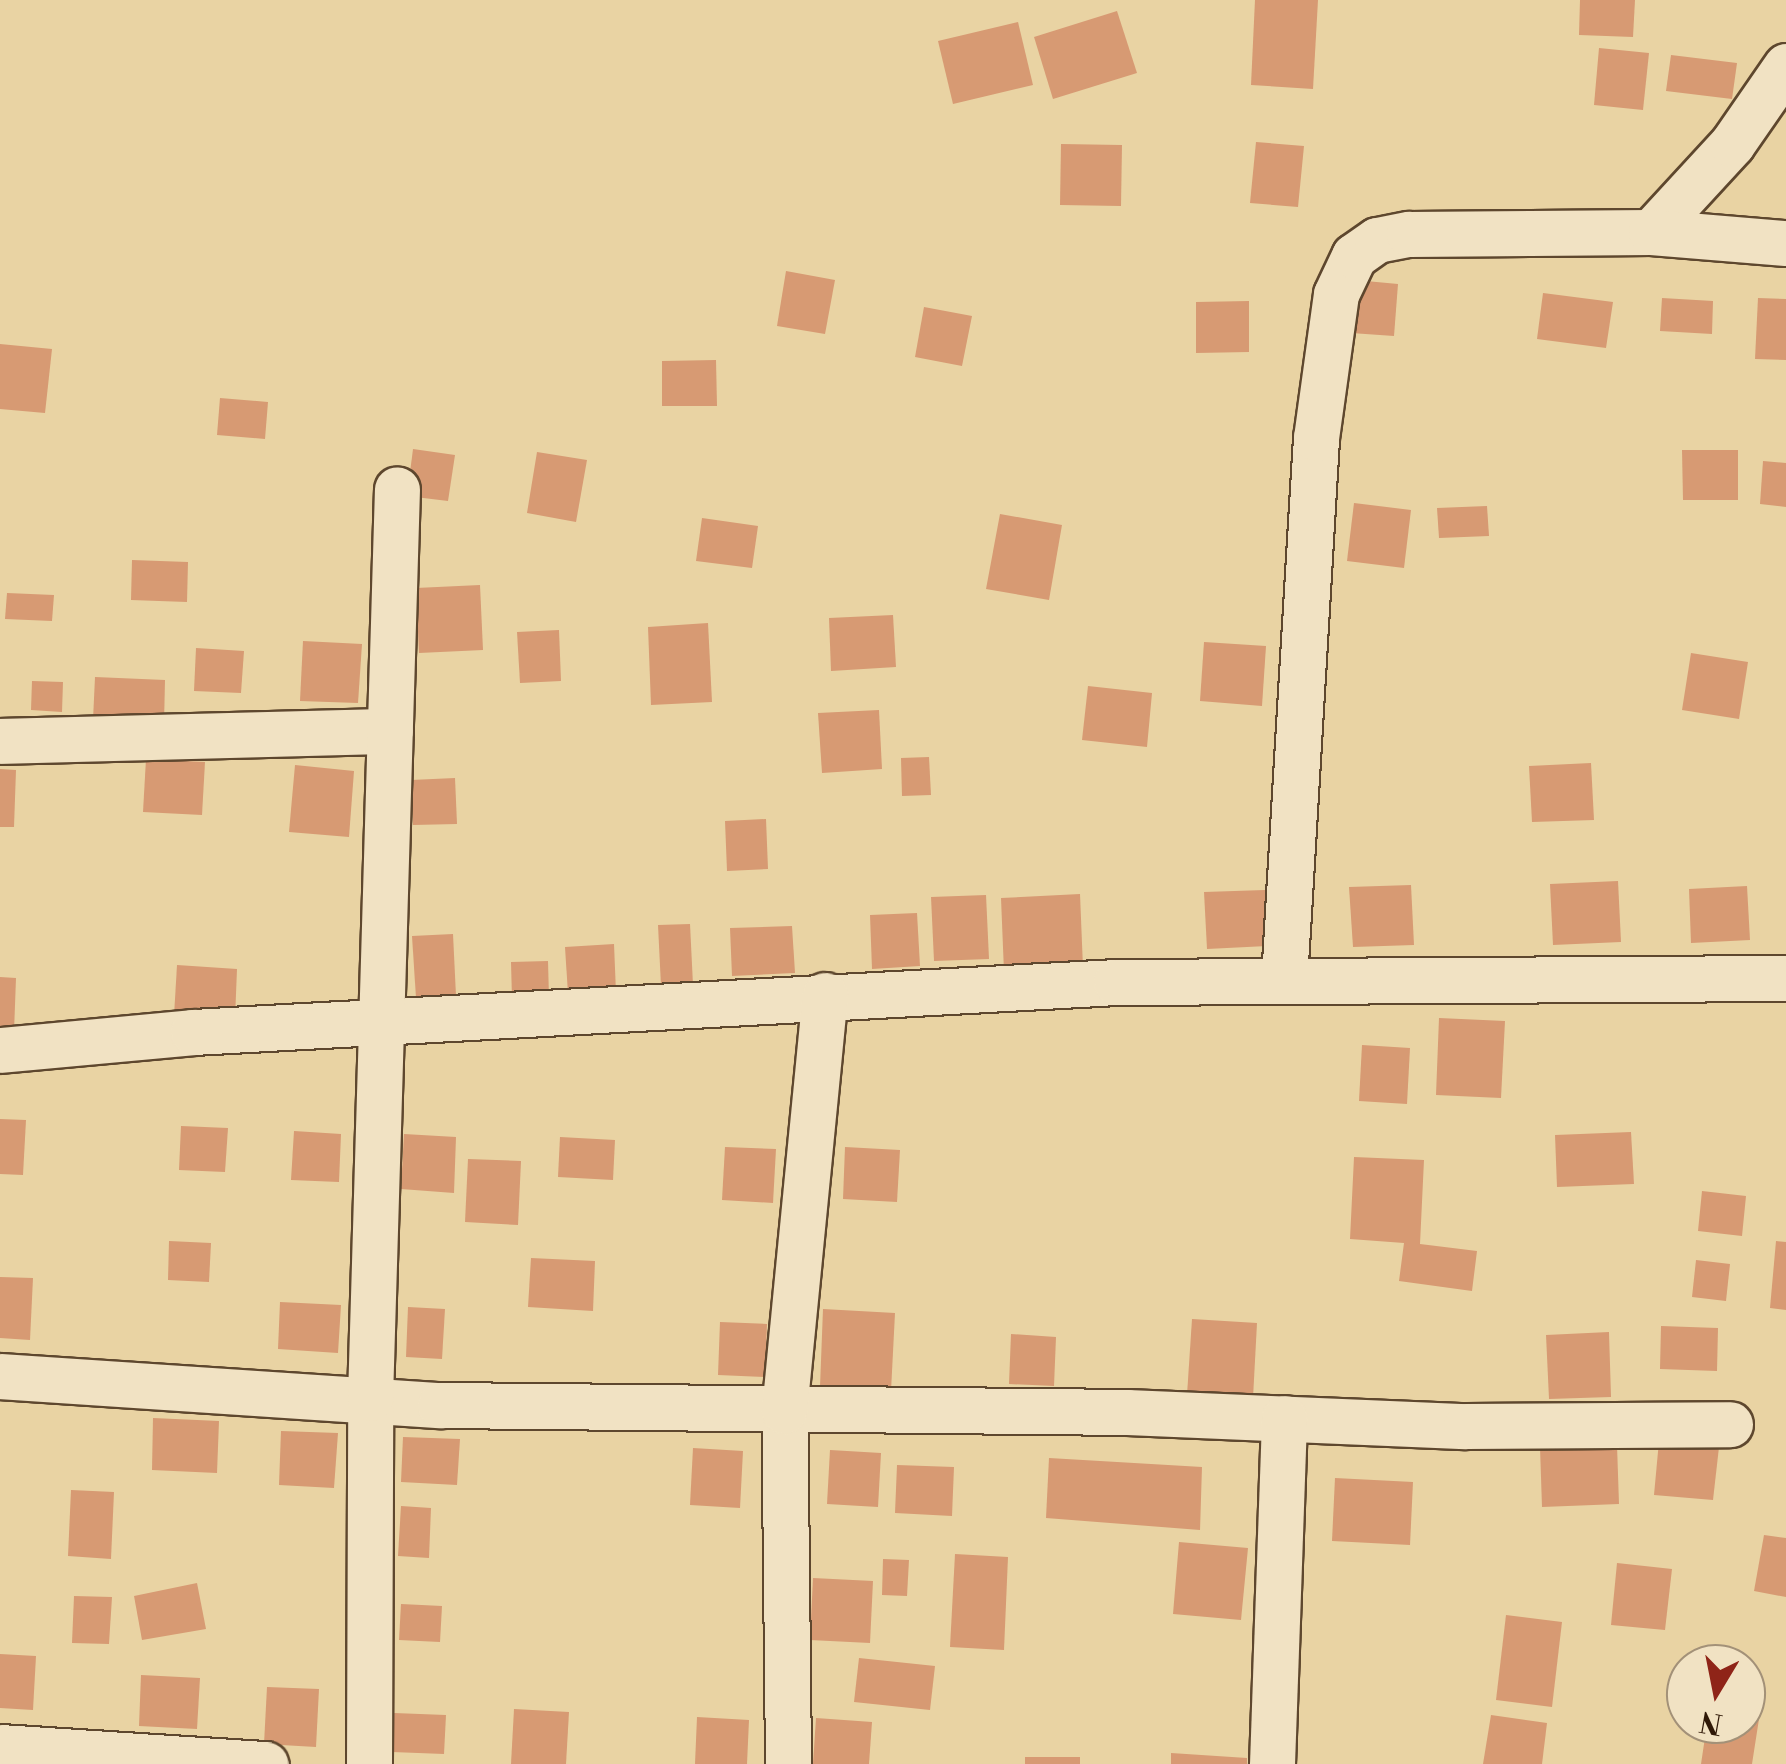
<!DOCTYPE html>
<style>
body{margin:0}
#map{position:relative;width:1786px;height:1764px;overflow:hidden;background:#e9d3a3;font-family:"Libre Bodoni",serif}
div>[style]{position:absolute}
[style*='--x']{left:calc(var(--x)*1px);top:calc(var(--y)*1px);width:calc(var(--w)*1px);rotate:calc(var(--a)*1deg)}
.building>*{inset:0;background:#d79a73}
.roads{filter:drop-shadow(2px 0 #5e472e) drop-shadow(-2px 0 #5e472e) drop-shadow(0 2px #5e472e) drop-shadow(0 -2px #5e472e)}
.minor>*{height:45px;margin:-22.5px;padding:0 22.5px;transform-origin:22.5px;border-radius:22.5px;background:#f1e2c3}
span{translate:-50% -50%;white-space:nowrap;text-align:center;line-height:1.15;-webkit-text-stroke:8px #f1e2c3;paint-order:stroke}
.north{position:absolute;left:1666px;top:1644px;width:100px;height:100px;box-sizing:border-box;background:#f1e2c3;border:2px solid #a39178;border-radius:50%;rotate:190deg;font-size:28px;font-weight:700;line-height:40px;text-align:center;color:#2f1807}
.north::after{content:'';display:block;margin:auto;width:35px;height:45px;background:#8f2418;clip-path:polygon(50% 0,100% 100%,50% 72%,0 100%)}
</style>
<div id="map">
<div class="building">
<i style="clip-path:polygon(1255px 0,1318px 0,1313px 89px,1251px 85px)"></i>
<i style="clip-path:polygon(1580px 0,1635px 0,1633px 37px,1579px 35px)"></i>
<i style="clip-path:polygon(1117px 11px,1137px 73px,1053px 99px,1034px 37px)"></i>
<i style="clip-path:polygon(1018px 22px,1033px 85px,953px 104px,938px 41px)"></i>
<i style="clip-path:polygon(1599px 48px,1649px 53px,1643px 110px,1594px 105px)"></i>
<i style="clip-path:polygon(1671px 55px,1737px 63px,1732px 99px,1666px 91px)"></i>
<i style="clip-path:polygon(1256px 142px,1304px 146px,1298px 207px,1250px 203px)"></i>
<i style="clip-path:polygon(1061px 144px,1122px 145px,1121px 206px,1060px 205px)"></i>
<i style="clip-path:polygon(786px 271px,835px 280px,825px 334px,777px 326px)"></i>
<i style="clip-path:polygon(1355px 280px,1398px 284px,1394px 336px,1351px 333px)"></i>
<i style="clip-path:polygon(1543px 293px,1613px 302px,1606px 348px,1537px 339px)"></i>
<i style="clip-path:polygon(1662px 298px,1713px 301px,1712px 334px,1660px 331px)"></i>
<i style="clip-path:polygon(1758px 298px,1786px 299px,1786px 360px,1755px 359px)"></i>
<i style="clip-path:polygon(1249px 301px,1249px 352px,1196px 353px,1196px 302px)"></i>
<i style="clip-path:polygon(924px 307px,972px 316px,962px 366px,915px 357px)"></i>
<i style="clip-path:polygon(0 344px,52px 349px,45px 413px,0 409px)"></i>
<i style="clip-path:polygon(716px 360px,717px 406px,662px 406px,662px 361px)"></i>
<i style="clip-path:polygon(220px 398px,268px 402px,265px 439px,217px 435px)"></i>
<i style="clip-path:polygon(413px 449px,455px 455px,448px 501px,407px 496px)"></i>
<i style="clip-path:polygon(1682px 450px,1738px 450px,1738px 500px,1683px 500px)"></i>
<i style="clip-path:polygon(537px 452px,587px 460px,576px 522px,527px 513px)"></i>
<i style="clip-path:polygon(1763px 461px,1786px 463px,1786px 507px,1760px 504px)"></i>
<i style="clip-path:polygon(1354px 503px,1411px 510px,1404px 568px,1347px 561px)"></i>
<i style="clip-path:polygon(1487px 506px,1489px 536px,1439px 538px,1437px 508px)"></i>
<i style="clip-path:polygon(1000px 514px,1062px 525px,1049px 600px,986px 589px)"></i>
<i style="clip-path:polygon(702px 518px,758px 526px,752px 568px,696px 561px)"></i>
<i style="clip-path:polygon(132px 560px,188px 562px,187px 602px,131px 600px)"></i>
<i style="clip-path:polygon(480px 585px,483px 650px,419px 653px,416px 588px)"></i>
<i style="clip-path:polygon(7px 593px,54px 595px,52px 621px,5px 619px)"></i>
<i style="clip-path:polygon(893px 615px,896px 667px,831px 671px,829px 618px)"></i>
<i style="clip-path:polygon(708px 623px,712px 702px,651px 705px,648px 627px)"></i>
<i style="clip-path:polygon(559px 630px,561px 681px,520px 683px,517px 632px)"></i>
<i style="clip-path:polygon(303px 641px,362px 644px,358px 703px,300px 701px)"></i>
<i style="clip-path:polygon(1204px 642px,1266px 646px,1262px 706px,1200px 701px)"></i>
<i style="clip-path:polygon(196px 648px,244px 651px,241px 693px,194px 691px)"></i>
<i style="clip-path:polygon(1691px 653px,1748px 662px,1739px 719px,1682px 710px)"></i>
<i style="clip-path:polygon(95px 677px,165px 680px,164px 724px,93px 720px)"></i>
<i style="clip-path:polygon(32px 681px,63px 682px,62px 712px,31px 710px)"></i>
<i style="clip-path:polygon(1088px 686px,1152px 693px,1147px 747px,1082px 740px)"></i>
<i style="clip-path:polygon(879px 710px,882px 769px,822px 773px,818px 713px)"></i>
<i style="clip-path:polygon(929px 757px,931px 795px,902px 796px,901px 758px)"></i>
<i style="clip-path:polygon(146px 759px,205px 762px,202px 815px,143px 812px)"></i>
<i style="clip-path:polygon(1591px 763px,1594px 820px,1532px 822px,1529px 766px)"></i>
<i style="clip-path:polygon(295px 765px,354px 771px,349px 837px,289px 832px)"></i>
<i style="clip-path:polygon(0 769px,16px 770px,14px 827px,0 827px)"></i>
<i style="clip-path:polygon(455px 778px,457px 824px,413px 825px,411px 780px)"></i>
<i style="clip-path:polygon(766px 819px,768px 869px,727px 871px,725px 821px)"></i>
<i style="clip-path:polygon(1618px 881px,1621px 942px,1553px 945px,1550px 884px)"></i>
<i style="clip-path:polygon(1411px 885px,1414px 945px,1353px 947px,1349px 887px)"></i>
<i style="clip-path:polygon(1747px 886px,1750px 940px,1691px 943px,1689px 889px)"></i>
<i style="clip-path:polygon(1265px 890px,1267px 946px,1207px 949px,1204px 892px)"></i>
<i style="clip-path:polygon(1080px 894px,1083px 968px,1004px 972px,1001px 898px)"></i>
<i style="clip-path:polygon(986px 895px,989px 959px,934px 961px,931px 897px)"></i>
<i style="clip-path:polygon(917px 913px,920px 966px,872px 969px,870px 915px)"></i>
<i style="clip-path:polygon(690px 924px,693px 985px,661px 986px,658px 925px)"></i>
<i style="clip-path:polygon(792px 926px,795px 973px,732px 976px,730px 928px)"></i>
<i style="clip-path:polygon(453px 934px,456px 996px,416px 998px,412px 936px)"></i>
<i style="clip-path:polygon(614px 944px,616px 993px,568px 994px,565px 947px)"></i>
<i style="clip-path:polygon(548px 961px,549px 998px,512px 999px,511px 962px)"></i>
<i style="clip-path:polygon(177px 965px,237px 969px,235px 1019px,174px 1016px)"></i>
<i style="clip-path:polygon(0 977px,16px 978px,14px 1032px,0 1031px)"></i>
<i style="clip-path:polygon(1439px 1018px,1505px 1021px,1501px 1098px,1436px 1095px)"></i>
<i style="clip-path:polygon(1362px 1045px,1410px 1048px,1407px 1104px,1359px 1101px)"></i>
<i style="clip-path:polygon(0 1119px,26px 1120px,23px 1175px,0 1174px)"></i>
<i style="clip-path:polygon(181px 1126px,228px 1128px,225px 1172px,179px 1170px)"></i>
<i style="clip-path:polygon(294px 1131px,341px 1134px,339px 1182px,291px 1180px)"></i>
<i style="clip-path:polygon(1631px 1132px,1634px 1184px,1557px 1187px,1555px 1135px)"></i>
<i style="clip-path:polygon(404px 1134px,456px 1137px,454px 1193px,401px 1189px)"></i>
<i style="clip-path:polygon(560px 1137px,615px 1140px,613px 1180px,558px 1177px)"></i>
<i style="clip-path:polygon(725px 1147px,776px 1149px,773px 1203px,722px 1200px)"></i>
<i style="clip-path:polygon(845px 1147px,900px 1150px,897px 1202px,843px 1199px)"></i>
<i style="clip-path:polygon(1354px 1157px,1424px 1160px,1420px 1244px,1477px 1251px,1472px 1291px,1399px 1281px,1404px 1243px,1350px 1239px)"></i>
<i style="clip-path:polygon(468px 1159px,521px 1161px,518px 1225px,465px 1222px)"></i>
<i style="clip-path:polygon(1702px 1191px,1746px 1196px,1742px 1236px,1698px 1231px)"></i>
<i style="clip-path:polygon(169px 1241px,211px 1243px,209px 1282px,168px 1280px)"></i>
<i style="clip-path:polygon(1776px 1241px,1786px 1242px,1786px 1310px,1770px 1308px)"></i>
<i style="clip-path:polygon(531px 1258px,595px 1261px,593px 1311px,528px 1307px)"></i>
<i style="clip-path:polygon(1696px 1260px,1730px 1264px,1726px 1301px,1692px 1297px)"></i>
<i style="clip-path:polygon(0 1277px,33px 1278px,30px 1340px,0 1338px)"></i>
<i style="clip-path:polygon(280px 1302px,341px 1305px,338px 1353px,278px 1349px)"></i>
<i style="clip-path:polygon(408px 1307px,445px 1309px,442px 1359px,406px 1357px)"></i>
<i style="clip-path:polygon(823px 1309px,895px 1313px,891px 1391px,820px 1387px)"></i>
<i style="clip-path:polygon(1192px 1319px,1257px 1323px,1253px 1398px,1187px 1395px)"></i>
<i style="clip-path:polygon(720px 1322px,767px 1324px,765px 1377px,718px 1375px)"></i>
<i style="clip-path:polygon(1661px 1326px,1718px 1328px,1717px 1371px,1660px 1369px)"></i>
<i style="clip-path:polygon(1609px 1332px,1611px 1397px,1549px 1399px,1546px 1335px)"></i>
<i style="clip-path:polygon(1011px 1334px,1056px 1337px,1054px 1386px,1009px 1384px)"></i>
<i style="clip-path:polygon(153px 1418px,219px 1421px,217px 1473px,152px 1470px)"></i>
<i style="clip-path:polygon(281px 1431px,338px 1433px,334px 1488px,279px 1485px)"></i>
<i style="clip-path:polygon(403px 1437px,460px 1439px,457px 1485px,401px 1482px)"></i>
<i style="clip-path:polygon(1659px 1441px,1719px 1447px,1713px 1500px,1654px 1495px)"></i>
<i style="clip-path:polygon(1617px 1445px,1619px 1504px,1542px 1507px,1540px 1447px)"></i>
<i style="clip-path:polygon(693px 1448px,743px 1451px,740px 1508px,690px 1505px)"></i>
<i style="clip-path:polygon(830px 1450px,881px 1453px,878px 1507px,827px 1504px)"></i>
<i style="clip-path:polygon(1049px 1458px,1202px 1467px,1200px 1530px,1046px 1518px)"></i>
<i style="clip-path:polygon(897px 1465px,954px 1467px,952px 1516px,895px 1513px)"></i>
<i style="clip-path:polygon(1335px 1478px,1413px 1482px,1410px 1545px,1332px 1541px)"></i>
<i style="clip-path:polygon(71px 1490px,114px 1492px,111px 1559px,68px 1556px)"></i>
<i style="clip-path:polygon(401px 1506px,431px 1508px,429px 1558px,398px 1556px)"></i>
<i style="clip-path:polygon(1764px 1535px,1786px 1538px,1786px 1597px,1754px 1591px)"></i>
<i style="clip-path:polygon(1179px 1542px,1248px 1548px,1241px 1620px,1173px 1614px)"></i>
<i style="clip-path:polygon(955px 1554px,1008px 1557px,1004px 1650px,950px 1647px)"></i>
<i style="clip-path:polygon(883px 1559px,909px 1560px,907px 1596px,882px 1595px)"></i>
<i style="clip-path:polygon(1617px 1563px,1672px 1569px,1665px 1630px,1611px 1625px)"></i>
<i style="clip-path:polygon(813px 1578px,873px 1581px,870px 1643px,810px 1640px)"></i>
<i style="clip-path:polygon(197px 1583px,206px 1629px,142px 1640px,134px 1596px)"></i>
<i style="clip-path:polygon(74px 1596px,112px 1597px,109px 1644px,72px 1643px)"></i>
<i style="clip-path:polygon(401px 1604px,442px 1606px,440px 1642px,399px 1640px)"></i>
<i style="clip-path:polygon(1506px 1615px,1562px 1622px,1552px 1707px,1496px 1700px)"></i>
<i style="clip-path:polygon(0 1654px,36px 1656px,33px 1710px,0 1708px)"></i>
<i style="clip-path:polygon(859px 1658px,935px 1666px,930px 1710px,854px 1702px)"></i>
<i style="clip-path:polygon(141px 1675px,200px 1678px,197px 1729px,139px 1726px)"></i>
<i style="clip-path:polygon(267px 1687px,319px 1689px,316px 1747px,264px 1744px)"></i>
<i style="clip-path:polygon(514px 1709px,569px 1712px,566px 1764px,511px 1764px)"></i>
<i style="clip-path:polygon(394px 1713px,446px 1715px,444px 1754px,392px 1752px)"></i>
<i style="clip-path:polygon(1491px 1715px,1547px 1723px,1542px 1764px,1483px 1764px)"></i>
<i style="clip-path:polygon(697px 1717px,749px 1720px,747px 1764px,695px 1764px)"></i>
<i style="clip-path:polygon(1746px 1717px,1759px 1719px,1752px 1764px,1701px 1764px,1707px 1724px,1746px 1724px)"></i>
<i style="clip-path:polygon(816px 1718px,872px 1722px,869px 1764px,813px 1764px)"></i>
<i style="clip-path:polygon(1171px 1753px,1247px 1758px,1247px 1764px,1171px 1764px)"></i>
<i style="clip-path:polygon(1025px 1757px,1080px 1757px,1080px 1764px,1025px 1764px)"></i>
</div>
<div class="roads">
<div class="minor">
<i style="--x:1651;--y:232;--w:120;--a:-47.4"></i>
<i style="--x:1732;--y:144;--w:95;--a:-55.3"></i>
<i style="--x:0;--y:741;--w:390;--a:-1.5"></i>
<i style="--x:1284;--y:980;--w:543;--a:-86.62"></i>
<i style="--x:1316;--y:438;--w:145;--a:-82.1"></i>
<i style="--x:1336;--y:294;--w:42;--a:-64.7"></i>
<i style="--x:1354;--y:256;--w:28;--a:-35"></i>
<i style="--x:1377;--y:240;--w:33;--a:-11"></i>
<i style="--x:1409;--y:234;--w:242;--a:-0.5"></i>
<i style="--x:1651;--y:232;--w:135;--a:4.7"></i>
<i style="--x:0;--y:1050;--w:194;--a:-5.3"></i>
<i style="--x:193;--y:1032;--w:924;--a:-3.1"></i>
<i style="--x:1116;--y:982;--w:670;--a:-0.34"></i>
<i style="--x:0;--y:1376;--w:441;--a:3.8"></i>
<i style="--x:440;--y:1405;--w:687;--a:0.58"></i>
<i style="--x:1127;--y:1412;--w:339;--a:2.4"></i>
<i style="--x:1466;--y:1426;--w:264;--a:-0.4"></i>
<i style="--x:0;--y:1747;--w:266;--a:3.7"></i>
<i style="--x:369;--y:1764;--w:366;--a:-89.8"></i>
<i style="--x:370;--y:1398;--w:909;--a:-88.3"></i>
<i style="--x:788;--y:1764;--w:353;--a:-90.6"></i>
<i style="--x:784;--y:1411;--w:418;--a:-84.4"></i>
<i style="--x:1272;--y:1764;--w:346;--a:-88"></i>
</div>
</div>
<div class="north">N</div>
</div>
